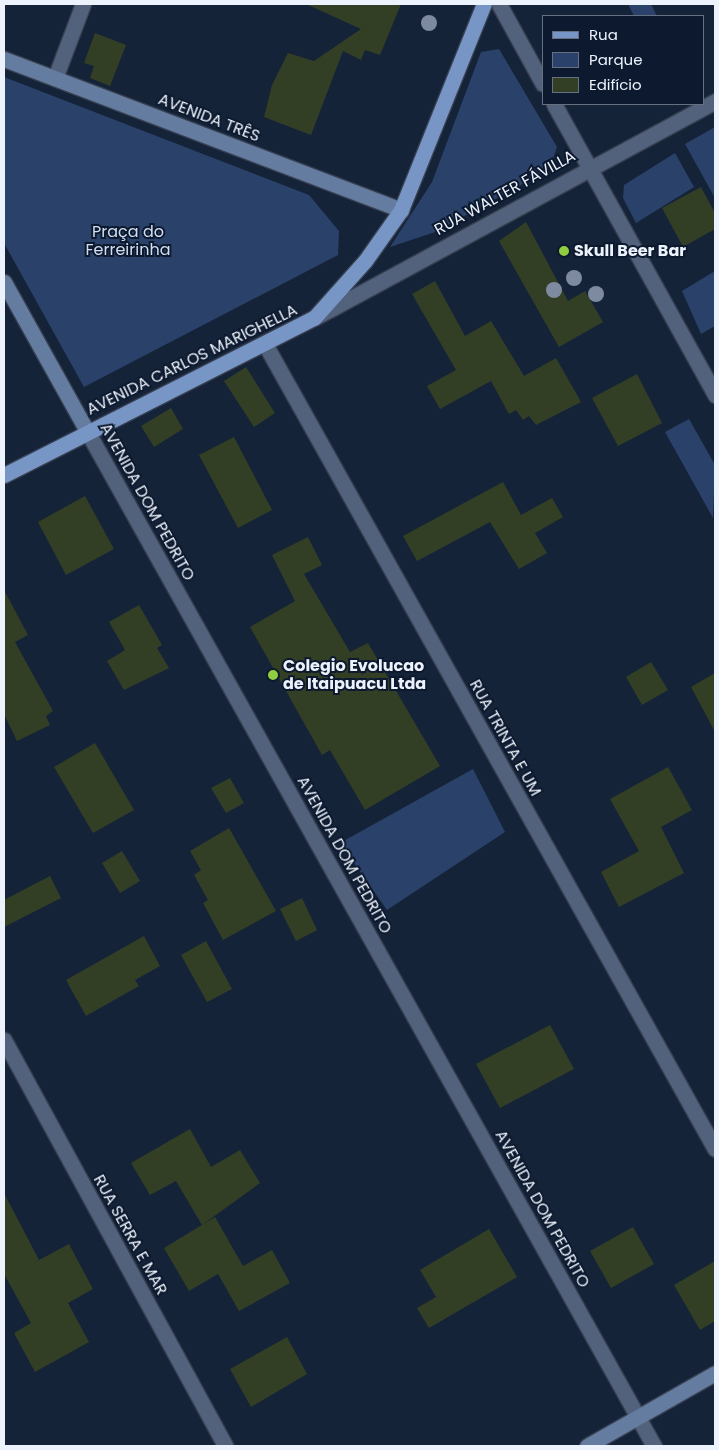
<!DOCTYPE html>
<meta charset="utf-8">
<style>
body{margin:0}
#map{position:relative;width:719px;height:1450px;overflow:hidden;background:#152339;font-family:Poppins,sans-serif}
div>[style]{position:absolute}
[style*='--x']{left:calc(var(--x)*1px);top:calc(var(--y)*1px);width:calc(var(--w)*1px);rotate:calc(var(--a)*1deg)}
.green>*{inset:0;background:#2a426a}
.building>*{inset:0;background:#323f25}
.roads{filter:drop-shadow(1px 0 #363f50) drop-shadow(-1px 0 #363f50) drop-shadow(0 1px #363f50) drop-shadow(0 -1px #363f50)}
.street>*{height:15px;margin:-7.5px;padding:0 7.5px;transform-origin:7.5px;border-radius:7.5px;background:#52627c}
.secondary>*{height:15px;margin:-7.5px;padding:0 7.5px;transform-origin:7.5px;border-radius:7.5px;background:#647ca0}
.primary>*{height:15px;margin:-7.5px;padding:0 7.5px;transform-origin:7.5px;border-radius:7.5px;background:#7795c5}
.trees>*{width:16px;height:16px;margin:-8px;border-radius:50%;background:#7d8a9f}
.dots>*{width:14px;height:14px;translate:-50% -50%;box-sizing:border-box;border:2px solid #0c192f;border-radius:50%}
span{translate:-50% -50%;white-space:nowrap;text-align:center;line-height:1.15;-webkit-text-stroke:4px #0c192f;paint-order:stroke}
.street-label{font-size:16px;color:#edf3fc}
.park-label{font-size:16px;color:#d2dff2}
.poi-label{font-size:16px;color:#edf3fc;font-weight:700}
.left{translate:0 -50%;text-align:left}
.frame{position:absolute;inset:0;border:5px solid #edf3fc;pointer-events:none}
.legend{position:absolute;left:542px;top:15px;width:162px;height:90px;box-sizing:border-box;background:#0c192f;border:1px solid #667081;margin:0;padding:6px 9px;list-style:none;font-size:15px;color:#edf3fc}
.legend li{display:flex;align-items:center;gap:10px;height:25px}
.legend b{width:25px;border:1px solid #667081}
</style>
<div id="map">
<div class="green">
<i style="clip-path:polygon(628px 4px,651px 4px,657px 16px,634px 16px)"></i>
<i style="clip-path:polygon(499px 49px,557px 147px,550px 169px,435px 232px,390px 247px,432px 182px,481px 52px)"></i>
<i style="clip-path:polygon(4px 77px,309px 195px,339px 231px,338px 255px,84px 387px,4px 243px)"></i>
<i style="clip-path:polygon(715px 127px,715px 198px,685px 144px)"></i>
<i style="clip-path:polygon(675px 153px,694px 187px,636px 223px,623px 198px,624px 185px)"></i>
<i style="clip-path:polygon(715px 271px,715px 326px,701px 334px,682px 291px)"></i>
<i style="clip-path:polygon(689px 419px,715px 465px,713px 518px,665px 432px)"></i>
<i style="clip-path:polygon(473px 769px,505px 832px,387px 910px,340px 843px)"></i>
</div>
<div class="building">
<i style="clip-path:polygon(306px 4px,401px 4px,380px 55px,365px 50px,361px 60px,343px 51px,311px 135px,264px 117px,272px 85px,288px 53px,314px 61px,361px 29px)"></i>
<i style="clip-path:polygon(95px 33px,126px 45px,110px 86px,90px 78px,94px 66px,84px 63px)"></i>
<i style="clip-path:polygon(701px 187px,715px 213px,715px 229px,683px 247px,662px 208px)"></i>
<i style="clip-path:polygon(526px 222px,568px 301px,585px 291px,603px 322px,559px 347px,499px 241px)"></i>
<i style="clip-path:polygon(435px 281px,465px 336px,491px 321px,524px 376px,556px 358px,581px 402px,536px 425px,529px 416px,523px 420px,516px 410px,509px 414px,491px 381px,440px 409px,427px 386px,456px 370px,412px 294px)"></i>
<i style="clip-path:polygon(246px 367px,275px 413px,254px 427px,224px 381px)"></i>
<i style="clip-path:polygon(637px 374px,662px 423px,618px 446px,592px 398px)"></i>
<i style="clip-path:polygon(171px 408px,183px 429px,154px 447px,141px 426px)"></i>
<i style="clip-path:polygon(234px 437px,272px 510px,238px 528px,199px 455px)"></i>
<i style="clip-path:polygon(503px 482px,521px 515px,552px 498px,563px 517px,535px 533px,547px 553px,519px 569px,490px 522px,417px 561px,403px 536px)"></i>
<i style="clip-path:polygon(85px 496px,114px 549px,66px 575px,38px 522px)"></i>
<i style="clip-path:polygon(308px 537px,322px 565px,304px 574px,350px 652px,368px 643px,440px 766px,365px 810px,330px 750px,322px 755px,250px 627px,295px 601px,272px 555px)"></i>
<i style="clip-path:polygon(4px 590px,28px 635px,15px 642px,53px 711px,46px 716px,50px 725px,17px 741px,4px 714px)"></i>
<i style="clip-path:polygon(139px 605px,162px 645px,157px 648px,169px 668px,124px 690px,107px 661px,125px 650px,109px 622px)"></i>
<i style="clip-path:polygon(651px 662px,668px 690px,642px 705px,626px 677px)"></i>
<i style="clip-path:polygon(715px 673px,715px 732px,691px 687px)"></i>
<i style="clip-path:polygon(95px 743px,134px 810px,93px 833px,54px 767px)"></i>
<i style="clip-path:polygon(668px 767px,692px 810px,661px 827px,684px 873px,619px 907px,601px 872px,639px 851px,610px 799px)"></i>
<i style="clip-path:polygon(230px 778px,244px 803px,226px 813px,211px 788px)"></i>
<i style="clip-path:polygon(229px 828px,276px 911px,223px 940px,203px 903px,208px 900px,194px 875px,201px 870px,190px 851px)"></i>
<i style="clip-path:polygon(122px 851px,140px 881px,120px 893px,102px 863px)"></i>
<i style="clip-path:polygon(50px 876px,61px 898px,4px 927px,4px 900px)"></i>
<i style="clip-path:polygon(302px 898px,317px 930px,296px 941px,280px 909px)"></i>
<i style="clip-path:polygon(144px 936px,160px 966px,135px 980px,139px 986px,86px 1016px,66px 980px)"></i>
<i style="clip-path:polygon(206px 941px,232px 989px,207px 1002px,181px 955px)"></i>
<i style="clip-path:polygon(550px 1025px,574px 1069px,500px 1108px,476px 1064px)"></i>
<i style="clip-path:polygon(190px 1129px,211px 1167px,240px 1150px,260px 1183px,202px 1225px,176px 1181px,150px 1195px,131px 1163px)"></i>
<i style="clip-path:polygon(4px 1193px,39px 1260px,69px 1244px,93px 1289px,68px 1303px,89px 1342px,35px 1372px,14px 1333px,31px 1323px,4px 1274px)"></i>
<i style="clip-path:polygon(215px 1217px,243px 1266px,272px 1250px,290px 1283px,239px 1311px,218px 1274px,189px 1291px,164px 1248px)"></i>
<i style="clip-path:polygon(633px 1227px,654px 1264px,611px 1288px,590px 1251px)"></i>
<i style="clip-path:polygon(489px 1229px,517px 1277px,429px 1328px,417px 1308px,436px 1297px,420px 1270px)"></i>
<i style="clip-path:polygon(715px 1261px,715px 1321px,700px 1330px,674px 1285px)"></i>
<i style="clip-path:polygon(287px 1337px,307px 1374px,251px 1407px,230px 1369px)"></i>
</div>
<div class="roads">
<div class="street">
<i style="--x:499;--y:4;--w:91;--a:61.2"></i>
<i style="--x:55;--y:78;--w:79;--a:-69.3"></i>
<i style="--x:554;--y:104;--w:333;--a:61"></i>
<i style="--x:316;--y:317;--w:454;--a:-28.4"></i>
<i style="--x:265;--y:344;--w:922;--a:60.79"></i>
<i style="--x:87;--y:431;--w:1163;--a:60.81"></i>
<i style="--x:4;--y:1040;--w:462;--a:61.4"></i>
</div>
<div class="secondary">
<i style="--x:4;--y:59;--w:425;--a:20.8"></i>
<i style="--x:4;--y:282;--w:171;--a:60.9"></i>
<i style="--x:587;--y:1446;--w:147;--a:-29.7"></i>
</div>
<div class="primary">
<i style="--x:4;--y:475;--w:347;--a:-26.9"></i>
<i style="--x:314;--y:318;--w:76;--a:-48.2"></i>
<i style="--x:365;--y:261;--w:62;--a:-54.8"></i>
<i style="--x:401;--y:210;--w:222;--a:-68.1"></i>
</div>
</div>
<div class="trees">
<i style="left:429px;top:23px"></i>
<i style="left:574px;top:278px"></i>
<i style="left:554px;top:290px"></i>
<i style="left:596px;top:294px"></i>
</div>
<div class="dots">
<i style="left:564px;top:251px;background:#90cd40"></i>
<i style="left:273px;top:675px;background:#90cd40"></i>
</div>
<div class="street-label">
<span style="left:209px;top:118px;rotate:21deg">AVENIDA TRÊS</span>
<span style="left:505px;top:193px;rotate:-29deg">RUA WALTER FÁVILLA</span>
<span style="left:192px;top:360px;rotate:-26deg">AVENIDA CARLOS MARIGHELLA</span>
<span style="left:147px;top:502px;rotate:61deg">AVENIDA DOM PEDRITO</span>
<span style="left:505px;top:738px;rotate:61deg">RUA TRINTA E UM</span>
<span style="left:344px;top:855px;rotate:61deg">AVENIDA DOM PEDRITO</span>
<span style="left:542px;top:1209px;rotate:61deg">AVENIDA DOM PEDRITO</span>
<span style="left:130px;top:1235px;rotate:61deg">RUA SERRA E MAR</span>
</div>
<div class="park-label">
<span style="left:128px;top:241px">Praça do<br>Ferreirinha</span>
</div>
<div class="poi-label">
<span class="left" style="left:574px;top:251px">Skull Beer Bar</span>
<span class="left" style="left:283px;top:675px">Colegio Evolucao<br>de Itaipuacu Ltda</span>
</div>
<div class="frame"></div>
<ul class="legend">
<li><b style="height:6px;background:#7795c5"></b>Rua</li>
<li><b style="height:14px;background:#2a426a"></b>Parque</li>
<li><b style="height:14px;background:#323f25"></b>Edifício</li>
</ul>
</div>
